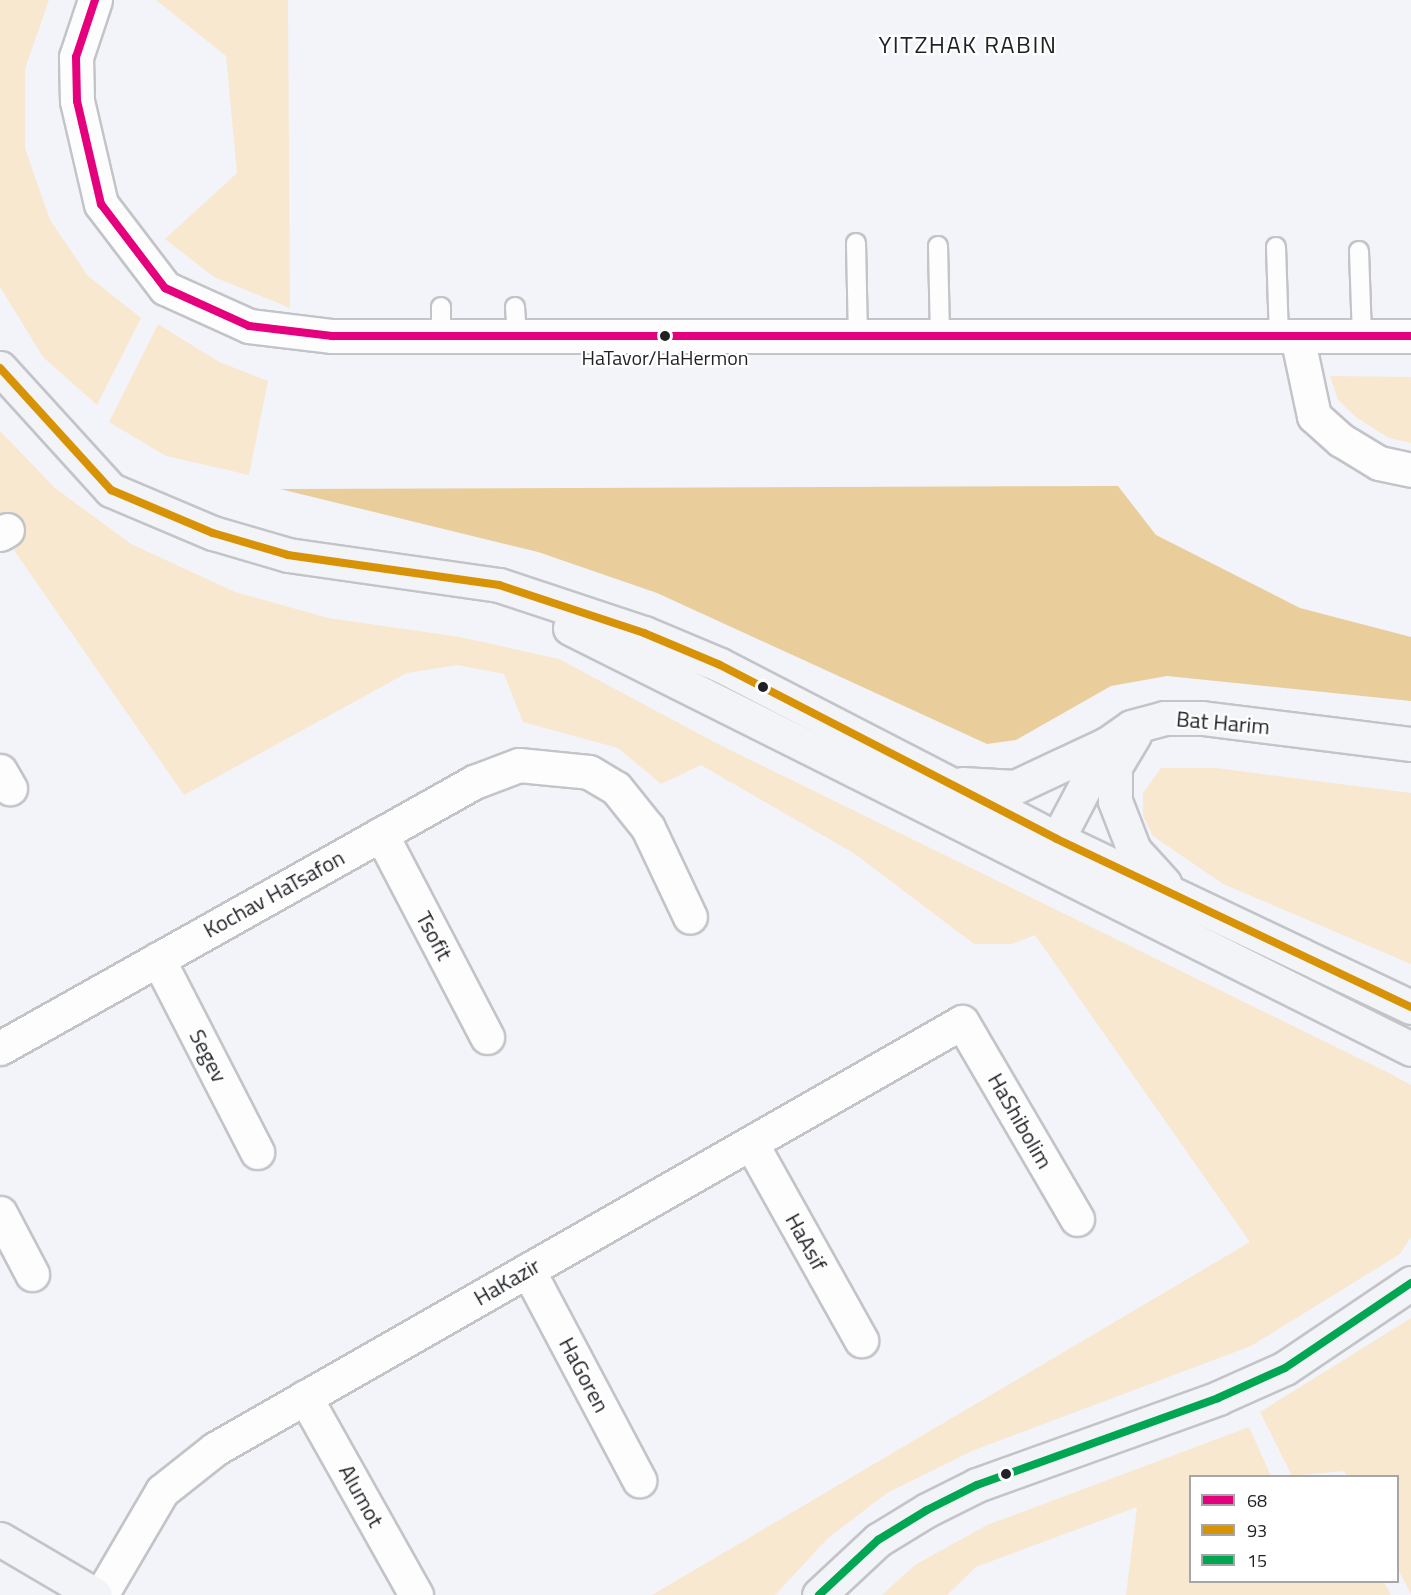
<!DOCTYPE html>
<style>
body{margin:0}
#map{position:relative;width:1411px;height:1595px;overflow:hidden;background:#f2f4fa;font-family:"Titillium Web",sans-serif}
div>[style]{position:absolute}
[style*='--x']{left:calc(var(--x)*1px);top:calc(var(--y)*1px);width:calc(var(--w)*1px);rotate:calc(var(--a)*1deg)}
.green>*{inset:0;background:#f8e8cf}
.forest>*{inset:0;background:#e9ce9b}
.roads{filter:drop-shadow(2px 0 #c2c4c8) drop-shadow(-2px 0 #c2c4c8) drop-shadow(0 2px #c2c4c8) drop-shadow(0 -2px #c2c4c8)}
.lane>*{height:18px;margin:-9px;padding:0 9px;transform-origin:9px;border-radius:9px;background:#fdfdfe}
.street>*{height:33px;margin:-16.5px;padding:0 16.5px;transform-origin:16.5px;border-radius:16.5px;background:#fdfdfe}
.secondary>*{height:33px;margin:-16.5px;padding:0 16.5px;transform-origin:16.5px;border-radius:16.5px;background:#f3f4f7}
.bus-1>*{height:8px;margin:-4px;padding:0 4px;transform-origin:4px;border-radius:4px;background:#e5007d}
.bus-2>*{height:8px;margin:-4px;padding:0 4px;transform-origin:4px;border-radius:4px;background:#d79206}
.bus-3>*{height:8px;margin:-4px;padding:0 4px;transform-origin:4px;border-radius:4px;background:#00a651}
.dots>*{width:16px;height:16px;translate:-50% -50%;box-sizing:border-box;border:3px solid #fff;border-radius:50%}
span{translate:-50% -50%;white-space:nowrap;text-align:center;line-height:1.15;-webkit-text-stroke:4.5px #fff;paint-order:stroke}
.bus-label{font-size:20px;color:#1f2125}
.street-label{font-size:22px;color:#1f2125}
.neighbourhood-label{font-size:24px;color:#1f2125;letter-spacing:1.5px}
.legend{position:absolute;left:1189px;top:1475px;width:210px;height:108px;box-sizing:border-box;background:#fff;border:2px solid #a5a6a8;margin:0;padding:8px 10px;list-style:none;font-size:18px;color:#1f2125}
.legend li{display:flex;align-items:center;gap:12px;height:30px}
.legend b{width:30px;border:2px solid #a5a6a8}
</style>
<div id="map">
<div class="green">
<i style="clip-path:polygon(0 0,49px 0,25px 69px,25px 148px,50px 220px,88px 276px,141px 318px,97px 405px,43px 357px,0 287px)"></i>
<i style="clip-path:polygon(156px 0,288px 0,290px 308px,214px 277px,165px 239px,237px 173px,226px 56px)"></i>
<i style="clip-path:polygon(158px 324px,219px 362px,268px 381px,249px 475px,166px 456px,109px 422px)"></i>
<i style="clip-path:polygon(1330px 376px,1411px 377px,1411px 443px,1389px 438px,1357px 418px,1338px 400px)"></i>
<i style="clip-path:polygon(0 431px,55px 488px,131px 544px,235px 592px,328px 618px,460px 637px,559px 659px,718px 744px,1389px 1073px,1411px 1085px,1411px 1237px,1400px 1254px,1251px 1346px,974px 1450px,887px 1493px,828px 1538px,775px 1595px,652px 1595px,1250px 1242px,1035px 935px,1012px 944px,974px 944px,855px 854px,701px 765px,661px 784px,618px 748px,523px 722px,504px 674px,457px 665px,407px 673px,184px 795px,0 530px)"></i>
<i style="clip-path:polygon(1161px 768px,1216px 768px,1411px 793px,1411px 964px,1223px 884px,1153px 836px,1143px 816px,1143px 793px)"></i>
<i style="clip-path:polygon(1411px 1318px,1411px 1594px,1398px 1569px,1398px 1476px,1347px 1476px,1344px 1471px,1292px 1476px,1260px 1412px)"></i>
<i style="clip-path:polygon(1249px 1427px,1271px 1476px,1190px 1476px,1190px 1582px,1384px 1582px,1391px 1595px,1126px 1595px,1137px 1507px,976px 1567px,947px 1595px,882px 1595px,915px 1565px,987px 1525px)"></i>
</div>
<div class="forest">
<i style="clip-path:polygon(1118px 486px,1156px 535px,1300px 608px,1411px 637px,1411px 701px,1167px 676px,1111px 686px,1016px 740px,987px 744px,657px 593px,538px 552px,280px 489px)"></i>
</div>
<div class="roads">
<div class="lane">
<i style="--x:856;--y:243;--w:92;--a:88.8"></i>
<i style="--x:938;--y:246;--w:89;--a:88.7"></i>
<i style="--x:1276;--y:247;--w:89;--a:88.1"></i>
<i style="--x:1359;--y:251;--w:85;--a:88"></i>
<i style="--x:441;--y:307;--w:29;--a:90"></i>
<i style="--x:515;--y:307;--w:29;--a:86"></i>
</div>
<div class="street">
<i style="--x:95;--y:0;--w:60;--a:108.4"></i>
<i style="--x:76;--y:57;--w:44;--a:88.7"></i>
<i style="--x:77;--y:101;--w:106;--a:76.9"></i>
<i style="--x:101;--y:204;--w:106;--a:52.7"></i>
<i style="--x:165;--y:288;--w:92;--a:24.3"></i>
<i style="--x:249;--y:326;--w:84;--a:6.9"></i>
<i style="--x:332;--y:336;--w:1079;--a:0"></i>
<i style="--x:1297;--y:336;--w:82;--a:78"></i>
<i style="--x:1314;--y:416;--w:36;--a:42"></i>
<i style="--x:1341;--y:440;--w:44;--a:31.2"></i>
<i style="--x:1379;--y:463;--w:33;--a:12"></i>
<i style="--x:0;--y:534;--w:8;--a:-30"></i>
<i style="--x:0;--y:771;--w:20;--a:60"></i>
<i style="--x:381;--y:834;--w:229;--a:62.4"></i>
<i style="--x:158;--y:959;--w:217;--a:62.8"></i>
<i style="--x:0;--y:1048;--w:544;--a:-29.3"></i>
<i style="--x:474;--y:782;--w:48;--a:-20.7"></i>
<i style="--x:519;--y:765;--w:70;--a:5.7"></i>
<i style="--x:589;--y:772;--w:31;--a:31"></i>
<i style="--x:616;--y:788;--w:51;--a:51.3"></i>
<i style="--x:648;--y:828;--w:98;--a:64.7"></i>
<i style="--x:751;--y:1143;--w:226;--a:60.8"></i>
<i style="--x:0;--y:1213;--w:69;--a:62.3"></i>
<i style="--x:528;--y:1270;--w:238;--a:62.1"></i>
<i style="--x:305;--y:1397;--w:227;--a:60.7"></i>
<i style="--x:101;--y:1595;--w:121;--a:-59.6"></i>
<i style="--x:162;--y:1491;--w:68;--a:-38.4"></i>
<i style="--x:215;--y:1449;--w:860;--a:-29.75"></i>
<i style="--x:962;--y:1022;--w:228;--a:59.7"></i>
</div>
<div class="secondary">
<i style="--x:0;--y:368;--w:165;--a:47.7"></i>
<i style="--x:111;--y:490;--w:111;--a:22.9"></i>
<i style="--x:213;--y:533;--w:78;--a:16.3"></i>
<i style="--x:288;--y:555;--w:213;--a:8.1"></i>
<i style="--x:499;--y:585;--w:153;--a:18.3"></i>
<i style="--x:644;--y:633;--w:82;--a:22.8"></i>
<i style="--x:720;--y:665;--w:379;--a:27.3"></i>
<i style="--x:1057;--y:839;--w:392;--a:25.4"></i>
<i style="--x:570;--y:628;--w:940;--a:26.59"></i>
<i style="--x:1134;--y:735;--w:37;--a:121"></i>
<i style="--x:1115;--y:767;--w:34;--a:90"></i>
<i style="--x:1115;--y:801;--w:53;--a:68.8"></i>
<i style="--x:1134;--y:850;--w:45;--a:47.7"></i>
<i style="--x:962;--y:784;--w:53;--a:3.2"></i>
<i style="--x:1015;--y:787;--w:102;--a:-25.1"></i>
<i style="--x:1047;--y:859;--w:130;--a:-62.4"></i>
<i style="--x:1107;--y:744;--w:29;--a:-35"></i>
<i style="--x:1131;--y:727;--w:34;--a:-15"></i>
<i style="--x:1164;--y:718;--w:38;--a:0"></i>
<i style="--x:1202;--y:718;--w:211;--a:7.1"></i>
<i style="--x:0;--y:1539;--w:110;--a:30.5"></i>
<i style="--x:819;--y:1595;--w:81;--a:-43"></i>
<i style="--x:878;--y:1540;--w:57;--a:-31.5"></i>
<i style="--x:927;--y:1510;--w:56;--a:-26.6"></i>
<i style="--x:977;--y:1485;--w:256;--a:-19.8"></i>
<i style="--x:1218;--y:1398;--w:73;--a:-24.1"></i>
<i style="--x:1285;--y:1368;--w:152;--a:-34"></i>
</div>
</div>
<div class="bus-1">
<i style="--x:95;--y:0;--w:60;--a:108.4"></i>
<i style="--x:76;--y:57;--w:44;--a:88.7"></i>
<i style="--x:77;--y:101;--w:106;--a:76.9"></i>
<i style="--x:101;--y:204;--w:106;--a:52.7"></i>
<i style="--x:165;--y:288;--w:92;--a:24.3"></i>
<i style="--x:249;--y:326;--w:84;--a:6.9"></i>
<i style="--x:332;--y:336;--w:1079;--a:0"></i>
</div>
<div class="bus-2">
<i style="--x:0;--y:368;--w:165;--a:47.7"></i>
<i style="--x:111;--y:490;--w:111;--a:22.9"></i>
<i style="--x:213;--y:533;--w:78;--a:16.3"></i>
<i style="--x:288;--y:555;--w:213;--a:8.1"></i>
<i style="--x:499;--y:585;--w:153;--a:18.3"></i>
<i style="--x:644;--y:633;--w:82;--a:22.8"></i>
<i style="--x:720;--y:665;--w:379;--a:27.3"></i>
<i style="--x:1057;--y:839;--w:392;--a:25.4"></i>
</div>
<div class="bus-3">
<i style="--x:819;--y:1595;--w:81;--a:-43"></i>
<i style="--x:878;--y:1540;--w:57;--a:-31.5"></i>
<i style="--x:927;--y:1510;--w:56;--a:-26.6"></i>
<i style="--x:977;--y:1485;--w:256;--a:-19.8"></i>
<i style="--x:1218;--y:1398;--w:73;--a:-24.1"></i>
<i style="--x:1285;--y:1368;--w:152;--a:-34"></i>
</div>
<div class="dots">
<i style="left:665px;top:336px;background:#1f2125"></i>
<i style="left:763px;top:687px;background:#1f2125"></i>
<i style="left:1006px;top:1474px;background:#1f2125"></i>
</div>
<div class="bus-label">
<span style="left:665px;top:357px">HaTavor/HaHermon</span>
</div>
<div class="street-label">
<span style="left:1223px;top:723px;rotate:5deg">Bat Harim</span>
<span style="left:274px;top:894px;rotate:-29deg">Kochav HaTsafon</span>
<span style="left:434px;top:936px;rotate:62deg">Tsofit</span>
<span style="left:208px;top:1056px;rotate:63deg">Segev</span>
<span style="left:1020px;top:1121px;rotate:60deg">HaShibolim</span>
<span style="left:806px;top:1242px;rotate:61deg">HaAsif</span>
<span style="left:507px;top:1282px;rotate:-30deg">HaKazir</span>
<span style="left:584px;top:1375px;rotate:62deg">HaGoren</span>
<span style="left:361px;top:1496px;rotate:61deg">Alumot</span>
</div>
<div class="neighbourhood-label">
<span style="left:968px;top:45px">YITZHAK RABIN</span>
</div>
<ul class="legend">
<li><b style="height:8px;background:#e5007d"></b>68</li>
<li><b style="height:8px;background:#d79206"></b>93</li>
<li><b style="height:8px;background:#00a651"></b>15</li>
</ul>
</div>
